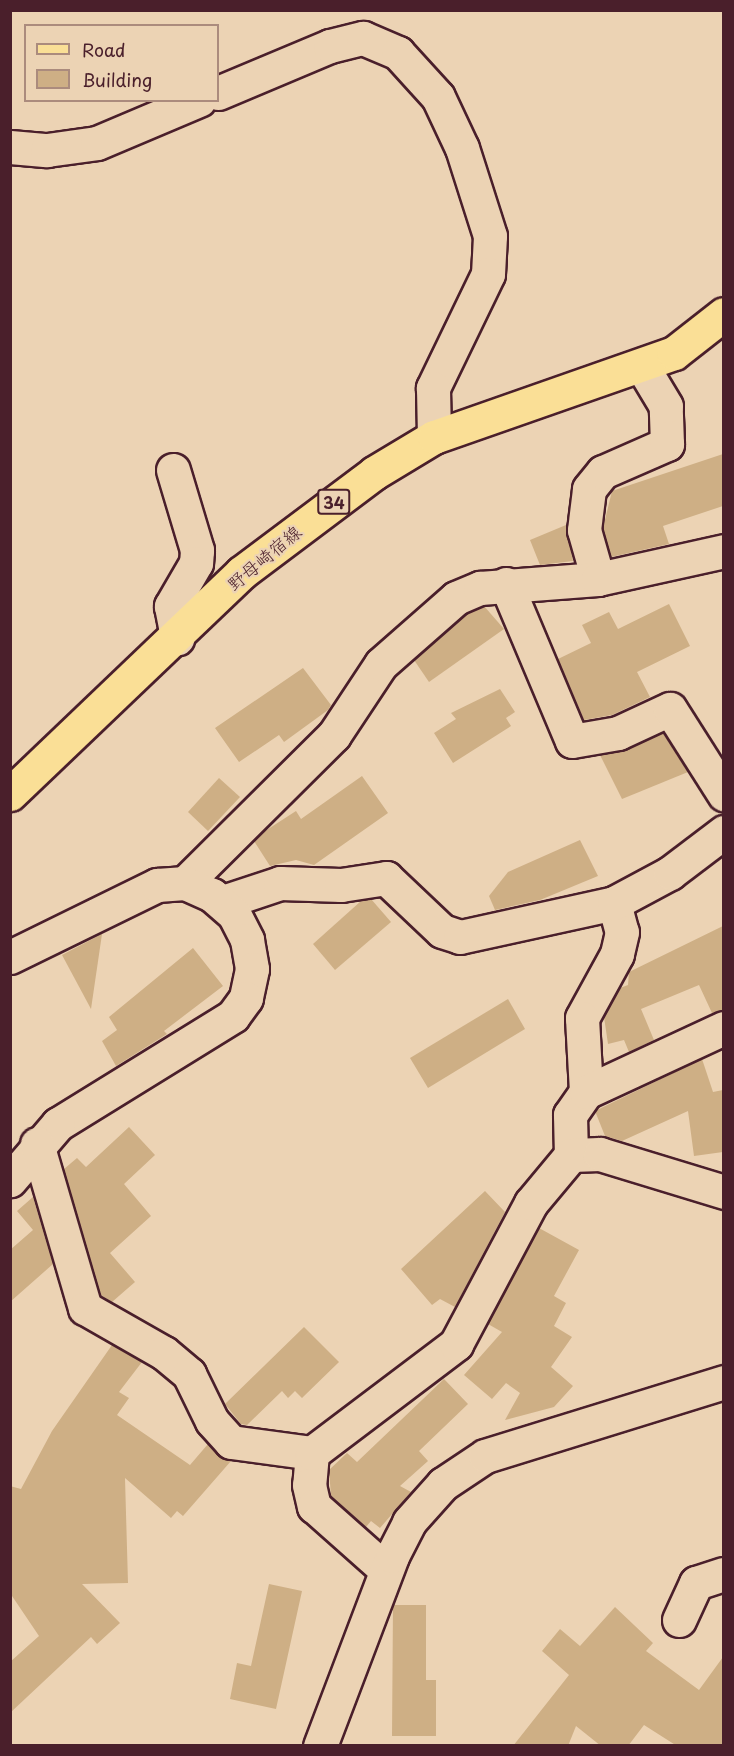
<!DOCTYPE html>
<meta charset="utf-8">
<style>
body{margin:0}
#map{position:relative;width:734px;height:1756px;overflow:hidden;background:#ecd3b4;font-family:"Playpen Sans","Klee One",sans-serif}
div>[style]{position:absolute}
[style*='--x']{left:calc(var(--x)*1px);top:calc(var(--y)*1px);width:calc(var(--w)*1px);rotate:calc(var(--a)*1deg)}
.building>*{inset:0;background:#ceaf85}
.roads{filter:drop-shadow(2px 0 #4a1f2b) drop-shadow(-2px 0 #4a1f2b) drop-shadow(0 2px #4a1f2b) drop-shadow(0 -2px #4a1f2b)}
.minor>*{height:33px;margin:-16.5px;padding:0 16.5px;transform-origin:16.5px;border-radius:16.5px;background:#ecd3b4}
.primary>*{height:33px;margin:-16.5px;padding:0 16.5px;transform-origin:16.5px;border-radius:16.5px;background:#fadf96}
span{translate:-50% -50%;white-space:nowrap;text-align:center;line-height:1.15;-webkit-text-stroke:4.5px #ecd3b4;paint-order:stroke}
.shield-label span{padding:2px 4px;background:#ecd3b4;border:2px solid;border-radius:4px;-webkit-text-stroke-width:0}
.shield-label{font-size:16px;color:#4a1f2b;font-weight:700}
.street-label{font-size:18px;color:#4a1f2b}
.frame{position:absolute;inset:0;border:12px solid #4a1f2b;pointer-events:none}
.legend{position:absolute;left:24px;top:24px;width:195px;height:78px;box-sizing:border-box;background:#ecd3b4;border:2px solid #ab8b7d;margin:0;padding:8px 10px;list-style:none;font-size:18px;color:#4a1f2b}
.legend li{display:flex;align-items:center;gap:12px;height:30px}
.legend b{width:30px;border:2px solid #ab8b7d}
</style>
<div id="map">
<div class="building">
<i style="clip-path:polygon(723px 454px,723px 506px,663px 526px,669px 544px,611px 557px,603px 528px,612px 491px)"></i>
<i style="clip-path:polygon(566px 525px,573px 561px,540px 565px,530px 540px)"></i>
<i style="clip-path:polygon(669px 604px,690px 646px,637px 672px,650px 697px,612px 715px,584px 720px,558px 659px,591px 643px,582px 625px,609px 612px,618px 629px)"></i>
<i style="clip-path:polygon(484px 606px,504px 629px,429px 682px,414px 660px,464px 616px)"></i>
<i style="clip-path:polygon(303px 668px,331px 705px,328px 710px,284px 742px,279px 735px,239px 762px,215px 728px)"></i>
<i style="clip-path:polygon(500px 689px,515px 712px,506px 718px,511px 726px,453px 763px,434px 733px,456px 719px,451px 713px)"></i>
<i style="clip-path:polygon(663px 733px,688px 772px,622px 799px,600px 755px)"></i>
<i style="clip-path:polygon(362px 776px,388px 813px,314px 865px,296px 860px,270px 866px,254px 841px,262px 833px,296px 811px,301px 819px)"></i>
<i style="clip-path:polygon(219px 778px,240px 797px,208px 831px,188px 812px)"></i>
<i style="clip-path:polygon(580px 840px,598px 876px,540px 900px,495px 910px,489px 896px,508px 872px)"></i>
<i style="clip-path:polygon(371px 899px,391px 922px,335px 970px,313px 944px,361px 901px)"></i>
<i style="clip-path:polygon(723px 926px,723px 1010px,712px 1013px,699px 985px,641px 1009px,654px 1040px,629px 1052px,624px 1040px,608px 1044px,604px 1017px,620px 988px,628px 985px,629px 972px)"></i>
<i style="clip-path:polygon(102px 934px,91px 1009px,62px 955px)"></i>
<i style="clip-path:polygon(193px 948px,223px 986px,164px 1031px,167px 1034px,116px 1066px,102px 1041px,117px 1030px,109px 1017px)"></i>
<i style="clip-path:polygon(508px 999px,525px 1029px,428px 1088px,410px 1058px)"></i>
<i style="clip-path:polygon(702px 1059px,713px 1092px,723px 1090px,723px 1152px,694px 1156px,688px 1111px,622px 1141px,605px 1136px,595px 1111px)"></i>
<i style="clip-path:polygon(129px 1127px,155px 1155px,124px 1184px,151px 1216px,110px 1253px,135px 1282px,112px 1302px,101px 1295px,64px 1169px,77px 1158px,86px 1167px)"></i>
<i style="clip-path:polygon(485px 1191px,505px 1212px,455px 1307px,440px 1299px,432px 1305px,401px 1269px)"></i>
<i style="clip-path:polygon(33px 1197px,53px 1264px,10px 1302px,10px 1250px,33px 1230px,17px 1211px)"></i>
<i style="clip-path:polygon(539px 1228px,579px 1250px,554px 1296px,566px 1303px,554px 1326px,572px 1337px,551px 1367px,573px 1386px,554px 1407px,505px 1420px,520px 1393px,506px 1383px,492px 1399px,464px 1375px,502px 1332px,488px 1324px)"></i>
<i style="clip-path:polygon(304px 1327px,339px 1362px,302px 1398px,295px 1391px,288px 1398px,282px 1391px,247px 1425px,241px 1424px,225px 1404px)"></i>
<i style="clip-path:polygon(112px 1345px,142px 1362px,119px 1392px,129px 1398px,117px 1415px,190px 1465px,208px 1444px,231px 1461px,183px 1516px,177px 1511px,171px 1518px,125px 1478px,128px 1583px,82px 1584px,120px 1623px,97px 1644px,91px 1637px,10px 1713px,10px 1662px,39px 1636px,10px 1593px,10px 1486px,21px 1489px,52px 1431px)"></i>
<i style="clip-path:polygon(444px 1379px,468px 1404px,419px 1451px,428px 1461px,400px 1486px,411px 1492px,380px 1528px,371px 1521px,366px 1527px,331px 1496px,329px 1470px,347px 1453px,357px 1462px)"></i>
<i style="clip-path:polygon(269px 1584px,302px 1591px,276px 1709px,230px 1699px,237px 1663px,251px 1666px)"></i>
<i style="clip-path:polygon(393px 1605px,426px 1605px,426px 1680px,436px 1680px,436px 1736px,392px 1736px)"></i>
<i style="clip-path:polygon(615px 1607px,653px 1643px,646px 1651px,699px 1690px,723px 1657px,723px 1746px,677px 1746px,644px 1725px,628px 1746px,601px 1746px,576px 1726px,568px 1746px,513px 1746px,569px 1675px,542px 1651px,560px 1629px,580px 1646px)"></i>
</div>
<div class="roads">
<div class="minor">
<i style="--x:218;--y:93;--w:121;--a:-22.8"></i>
<i style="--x:330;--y:46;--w:34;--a:-14"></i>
<i style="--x:363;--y:38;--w:38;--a:23"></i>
<i style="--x:398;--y:53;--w:59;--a:47.7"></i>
<i style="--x:438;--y:97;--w:56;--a:64.8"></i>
<i style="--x:462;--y:148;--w:92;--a:72.3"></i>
<i style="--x:490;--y:236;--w:38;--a:93"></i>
<i style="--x:488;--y:274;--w:127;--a:115.8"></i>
<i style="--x:433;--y:388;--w:49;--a:88.8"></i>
<i style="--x:10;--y:147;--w:37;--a:5"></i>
<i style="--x:47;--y:150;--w:50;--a:-8"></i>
<i style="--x:97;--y:143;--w:111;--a:-22.9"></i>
<i style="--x:173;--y:470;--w:84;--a:73.3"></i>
<i style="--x:197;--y:550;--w:13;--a:94"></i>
<i style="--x:196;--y:563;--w:50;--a:120.2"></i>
<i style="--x:171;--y:606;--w:33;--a:79"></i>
<i style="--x:598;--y:579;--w:51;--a:-105.9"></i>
<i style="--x:584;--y:530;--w:41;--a:-83"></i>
<i style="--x:589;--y:489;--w:22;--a:-51"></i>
<i style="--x:603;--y:472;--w:70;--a:-23.6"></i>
<i style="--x:667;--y:444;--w:38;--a:-92"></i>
<i style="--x:666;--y:406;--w:47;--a:-121"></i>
<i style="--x:506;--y:584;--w:170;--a:67.2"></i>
<i style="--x:572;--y:741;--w:47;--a:-9.9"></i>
<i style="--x:618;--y:733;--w:57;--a:-24.8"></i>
<i style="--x:670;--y:709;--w:101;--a:57.6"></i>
<i style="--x:185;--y:883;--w:210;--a:-44.8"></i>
<i style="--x:334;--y:735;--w:85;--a:-56.5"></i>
<i style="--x:381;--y:664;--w:100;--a:-41.3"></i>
<i style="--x:456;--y:598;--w:26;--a:-23"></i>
<i style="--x:480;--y:588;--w:118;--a:-4.4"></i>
<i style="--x:598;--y:579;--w:129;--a:-12.5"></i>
<i style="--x:223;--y:902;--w:60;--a:-18.4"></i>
<i style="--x:280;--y:883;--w:61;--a:1.9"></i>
<i style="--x:341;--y:885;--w:46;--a:-8.8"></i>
<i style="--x:386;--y:878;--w:77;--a:43.4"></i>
<i style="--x:442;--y:931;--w:19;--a:18"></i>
<i style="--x:460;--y:937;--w:158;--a:-12.4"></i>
<i style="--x:614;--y:903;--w:30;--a:75"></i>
<i style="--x:622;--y:932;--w:23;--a:103"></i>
<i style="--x:617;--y:954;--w:73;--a:118.7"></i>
<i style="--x:582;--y:1018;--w:74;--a:86.9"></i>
<i style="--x:586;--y:1092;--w:28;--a:125"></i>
<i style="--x:570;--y:1115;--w:40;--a:88.6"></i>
<i style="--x:614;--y:903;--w:64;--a:-28.2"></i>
<i style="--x:670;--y:873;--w:68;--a:-37.2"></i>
<i style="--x:10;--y:957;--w:164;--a:-26.1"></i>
<i style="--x:157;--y:885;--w:28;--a:-4"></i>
<i style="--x:185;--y:883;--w:30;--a:24"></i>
<i style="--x:212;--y:895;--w:29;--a:41"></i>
<i style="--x:234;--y:914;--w:29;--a:63"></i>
<i style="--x:247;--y:940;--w:29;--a:80"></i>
<i style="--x:252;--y:969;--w:30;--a:102"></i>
<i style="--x:246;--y:998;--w:22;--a:126"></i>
<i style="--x:233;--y:1016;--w:206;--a:148.3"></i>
<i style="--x:58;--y:1124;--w:74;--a:130.6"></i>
<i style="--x:586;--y:1092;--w:152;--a:-24.9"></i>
<i style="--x:37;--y:1144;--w:171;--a:73.7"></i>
<i style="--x:85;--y:1308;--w:91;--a:29.7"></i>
<i style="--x:164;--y:1353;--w:33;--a:40"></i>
<i style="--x:189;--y:1374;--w:52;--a:63.9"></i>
<i style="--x:212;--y:1421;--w:28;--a:48"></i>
<i style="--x:231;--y:1442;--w:82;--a:7.7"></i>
<i style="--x:312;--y:1453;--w:32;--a:95"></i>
<i style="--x:309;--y:1485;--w:22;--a:77"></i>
<i style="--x:314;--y:1506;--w:96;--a:41.6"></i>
<i style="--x:312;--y:1453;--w:181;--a:-37.1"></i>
<i style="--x:456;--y:1344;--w:160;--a:-62"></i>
<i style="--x:531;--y:1203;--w:62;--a:-50.2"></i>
<i style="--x:571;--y:1155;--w:29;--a:-2"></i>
<i style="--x:600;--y:1154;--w:130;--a:17"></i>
<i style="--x:679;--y:1620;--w:41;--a:-65.3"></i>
<i style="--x:696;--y:1583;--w:29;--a:-18"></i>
<i style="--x:320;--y:1746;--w:203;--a:-69.2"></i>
<i style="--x:392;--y:1556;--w:38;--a:-63"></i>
<i style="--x:409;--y:1522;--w:51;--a:-48.2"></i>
<i style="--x:443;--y:1484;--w:50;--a:-33.7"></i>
<i style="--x:485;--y:1456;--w:250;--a:-17.2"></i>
</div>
<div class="primary">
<i style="--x:10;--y:794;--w:320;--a:-43.7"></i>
<i style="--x:241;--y:573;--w:166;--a:-36.9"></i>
<i style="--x:374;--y:473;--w:70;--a:-31"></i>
<i style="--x:434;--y:437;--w:254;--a:-19.3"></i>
<i style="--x:674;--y:353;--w:63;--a:-38"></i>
</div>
</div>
<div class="shield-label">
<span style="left:334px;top:502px">34</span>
</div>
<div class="street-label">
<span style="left:264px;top:558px;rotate:-40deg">野母崎宿線</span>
</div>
<div class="frame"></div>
<ul class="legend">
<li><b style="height:8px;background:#fadf96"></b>Road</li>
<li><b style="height:16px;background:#ceaf85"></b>Building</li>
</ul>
</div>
